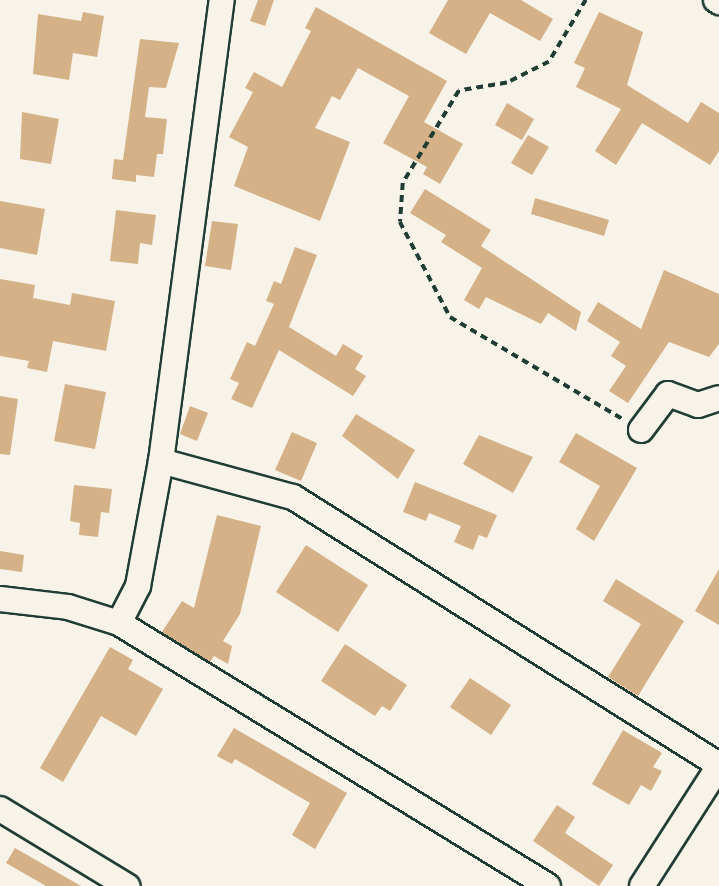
<!DOCTYPE html>
<style>
body{margin:0}
#map{position:relative;width:719px;height:886px;overflow:hidden;background:#f7f3e8;font-family:"Indie Flower",sans-serif}
div>[style]{position:absolute}
[style*='--x']{left:calc(var(--x)*1px);top:calc(var(--y)*1px);width:calc(var(--w)*1px);rotate:calc(var(--a)*1deg)}
.building>*{inset:0;background:#d5b187}
.path>*{height:3.5px;margin-top:-1.75px;transform-origin:0;background:repeating-linear-gradient(90deg,#1f3d34 0 7px,transparent 0 12px)}
.roads{filter:drop-shadow(2px 0 #1f3d34) drop-shadow(-2px 0 #1f3d34) drop-shadow(0 2px #1f3d34) drop-shadow(0 -2px #1f3d34)}
.minor>*{height:24px;margin:-12px;padding:0 12px;transform-origin:12px;border-radius:12px;background:#f7f3e8}
span{translate:-50% -50%;white-space:nowrap;text-align:center;line-height:1.15;-webkit-text-stroke:7px #f7f3e8;paint-order:stroke}
</style>
<div id="map">
<div class="building">
<i style="clip-path:polygon(258px 0,274px 0,265px 26px,250px 21px)"></i>
<i style="clip-path:polygon(448px 0,521px 0,553px 19px,540px 41px,490px 13px,466px 54px,429px 33px)"></i>
<i style="clip-path:polygon(316px 7px,447px 81px,424px 122px,463px 144px,440px 184px,423px 174px,427px 167px,383px 143px,409px 96px,358px 68px,340px 100px,332px 96px,315px 128px,350px 142px,320px 221px,234px 186px,248px 147px,229px 137px,253px 92px,245px 88px,254px 72px,282px 87px,311px 31px,305px 28px)"></i>
<i style="clip-path:polygon(83px 12px,104px 16px,97px 57px,73px 53px,69px 80px,33px 74px,38px 14px,81px 21px)"></i>
<i style="clip-path:polygon(599px 12px,643px 32px,627px 85px,688px 123px,701px 102px,719px 113px,719px 151px,710px 165px,642px 123px,616px 165px,595px 151px,621px 109px,576px 87px,585px 68px,574px 63px)"></i>
<i style="clip-path:polygon(140px 39px,179px 43px,166px 88px,149px 87px,145px 117px,167px 119px,163px 154px,157px 154px,154px 177px,136px 175px,136px 182px,112px 179px,114px 159px,123px 160px)"></i>
<i style="clip-path:polygon(507px 103px,534px 119px,522px 140px,495px 125px)"></i>
<i style="clip-path:polygon(22px 112px,59px 119px,51px 164px,20px 159px)"></i>
<i style="clip-path:polygon(528px 135px,549px 147px,532px 175px,511px 163px)"></i>
<i style="clip-path:polygon(425px 189px,491px 230px,481px 246px,581px 312px,576px 331px,548px 313px,541px 324px,486px 297px,479px 309px,464px 300px,482px 268px,441px 242px,446px 235px,410px 213px)"></i>
<i style="clip-path:polygon(535px 198px,609px 220px,604px 236px,531px 214px)"></i>
<i style="clip-path:polygon(0 201px,45px 209px,37px 255px,0 248px)"></i>
<i style="clip-path:polygon(116px 210px,156px 215px,152px 245px,140px 243px,138px 264px,110px 261px)"></i>
<i style="clip-path:polygon(212px 221px,238px 224px,231px 270px,205px 266px)"></i>
<i style="clip-path:polygon(295px 247px,317px 255px,289px 327px,336px 356px,343px 344px,363px 356px,355px 369px,366px 376px,353px 396px,279px 350px,252px 408px,231px 399px,239px 383px,230px 379px,247px 342px,255px 346px,274px 304px,266px 301px,274px 281px,281px 284px)"></i>
<i style="clip-path:polygon(664px 270px,719px 294px,719px 344px,709px 357px,669px 342px,628px 403px,609px 391px,626px 366px,611px 356px,620px 342px,587px 321px,598px 302px,641px 329px)"></i>
<i style="clip-path:polygon(0 279px,35px 285px,33px 298px,70px 305px,72px 293px,115px 301px,106px 351px,53px 341px,47px 372px,27px 368px,29px 361px,0 356px)"></i>
<i style="clip-path:polygon(65px 384px,106px 392px,95px 449px,54px 441px)"></i>
<i style="clip-path:polygon(0 396px,18px 399px,10px 455px,0 454px)"></i>
<i style="clip-path:polygon(190px 406px,208px 413px,197px 441px,180px 434px)"></i>
<i style="clip-path:polygon(356px 414px,415px 450px,398px 479px,342px 436px)"></i>
<i style="clip-path:polygon(292px 432px,317px 443px,301px 481px,275px 470px)"></i>
<i style="clip-path:polygon(576px 433px,637px 468px,594px 541px,576px 529px,600px 486px,559px 462px)"></i>
<i style="clip-path:polygon(479px 435px,533px 457px,513px 493px,463px 464px)"></i>
<i style="clip-path:polygon(415px 482px,497px 515px,487px 538px,479px 535px,473px 550px,454px 542px,461px 526px,429px 513px,426px 521px,403px 512px)"></i>
<i style="clip-path:polygon(74px 485px,112px 489px,109px 513px,101px 512px,98px 537px,79px 535px,80px 523px,70px 521px)"></i>
<i style="clip-path:polygon(217px 515px,261px 526px,240px 614px,223px 641px,232px 646px,228px 664px,214px 656px,210px 662px,162px 632px,182px 601px,194px 608px)"></i>
<i style="clip-path:polygon(306px 545px,368px 585px,338px 632px,276px 592px)"></i>
<i style="clip-path:polygon(0 551px,24px 555px,22px 572px,0 569px)"></i>
<i style="clip-path:polygon(719px 569px,719px 625px,695px 611px)"></i>
<i style="clip-path:polygon(616px 579px,684px 621px,638px 696px,608px 677px,641px 624px,603px 601px)"></i>
<i style="clip-path:polygon(345px 644px,407px 685px,390px 711px,382px 706px,375px 716px,321px 681px)"></i>
<i style="clip-path:polygon(110px 647px,133px 660px,128px 669px,163px 689px,136px 736px,101px 716px,63px 782px,40px 768px)"></i>
<i style="clip-path:polygon(470px 678px,511px 705px,491px 735px,450px 707px)"></i>
<i style="clip-path:polygon(234px 728px,347px 793px,315px 849px,292px 835px,310px 803px,235px 759px,232px 764px,217px 756px)"></i>
<i style="clip-path:polygon(623px 730px,662px 753px,653px 767px,662px 771px,651px 791px,641px 785px,629px 805px,592px 784px)"></i>
<i style="clip-path:polygon(557px 805px,575px 817px,565px 833px,613px 865px,599px 886px,533px 841px)"></i>
<i style="clip-path:polygon(15px 848px,81px 886px,46px 886px,6px 863px)"></i>
</div>
<div class="path">
<i style="--x:586;--y:0;--w:72;--a:120.8"></i>
<i style="--x:549;--y:62;--w:47;--a:153.4"></i>
<i style="--x:507;--y:83;--w:49;--a:170.5"></i>
<i style="--x:459;--y:91;--w:108;--a:121.3"></i>
<i style="--x:403;--y:183;--w:39;--a:94"></i>
<i style="--x:400;--y:222;--w:107;--a:62.2"></i>
<i style="--x:450;--y:317;--w:202;--a:30.6"></i>
</div>
<div class="roads">
<div class="minor">
<i style="--x:716;--y:0;--w:4;--a:34"></i>
<i style="--x:641;--y:430;--w:45;--a:-53.1"></i>
<i style="--x:668;--y:394;--w:32;--a:20"></i>
<i style="--x:698;--y:405;--w:22;--a:-18"></i>
<i style="--x:161;--y:461;--w:137;--a:15.3"></i>
<i style="--x:293;--y:497;--w:503;--a:32.17"></i>
<i style="--x:0;--y:599;--w:68;--a:6.7"></i>
<i style="--x:68;--y:607;--w:53;--a:17.4"></i>
<i style="--x:119;--y:623;--w:503;--a:31.51"></i>
<i style="--x:119;--y:623;--w:42;--a:-62.8"></i>
<i style="--x:138;--y:586;--w:127;--a:-79.6"></i>
<i style="--x:161;--y:461;--w:465;--a:-82.5"></i>
<i style="--x:0;--y:809;--w:149;--a:31.2"></i>
<i style="--x:642;--y:886;--w:143;--a:-57.3"></i>
</div>
</div>
</div>
